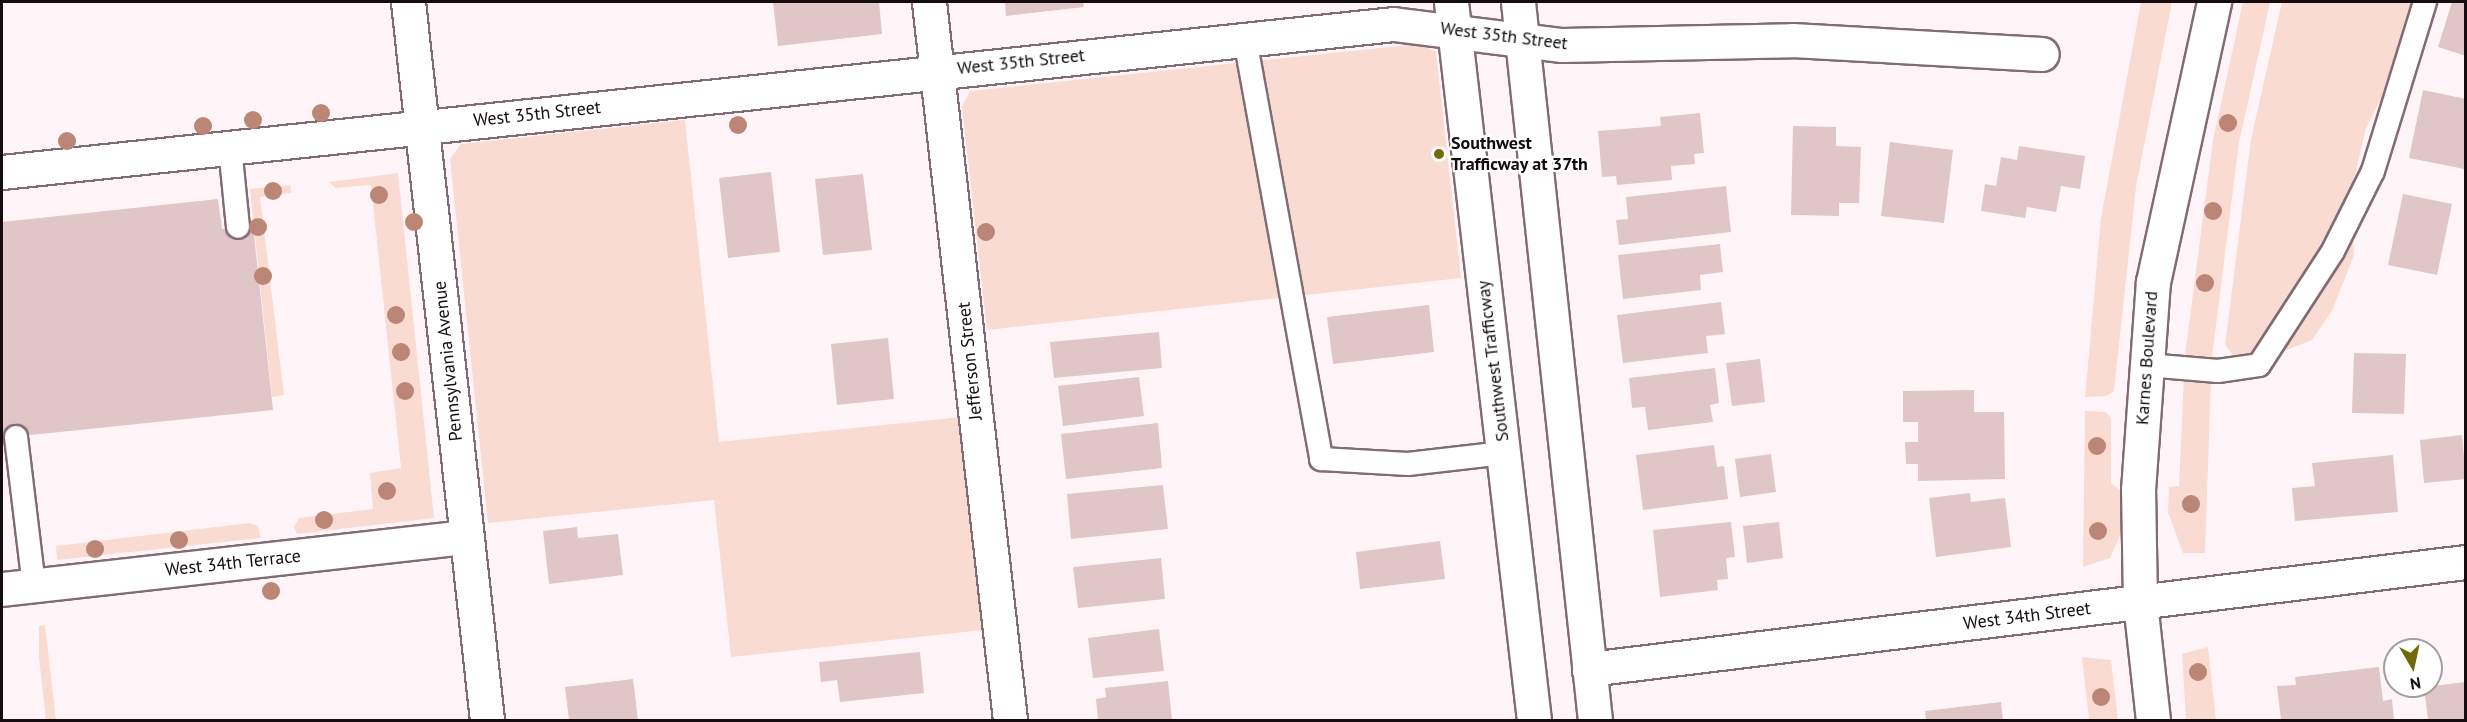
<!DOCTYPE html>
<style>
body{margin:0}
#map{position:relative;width:2467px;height:722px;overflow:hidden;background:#fff5f8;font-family:"PT Sans",sans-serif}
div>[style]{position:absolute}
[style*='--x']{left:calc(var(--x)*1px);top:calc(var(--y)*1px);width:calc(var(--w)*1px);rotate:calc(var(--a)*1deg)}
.green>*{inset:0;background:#f9dbd2}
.building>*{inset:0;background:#e0c6c7}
.roads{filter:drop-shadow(2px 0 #816c74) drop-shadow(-2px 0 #816c74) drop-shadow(0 2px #816c74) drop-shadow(0 -2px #816c74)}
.service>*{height:22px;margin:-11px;padding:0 11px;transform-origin:11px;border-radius:11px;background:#fff}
.minor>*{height:33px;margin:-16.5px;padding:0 16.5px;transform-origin:16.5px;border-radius:16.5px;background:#fff}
.primary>*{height:33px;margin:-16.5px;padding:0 16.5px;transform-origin:16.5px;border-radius:16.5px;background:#fff}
.trees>*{width:18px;height:18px;margin:-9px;border-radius:50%;background:#bb8675}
.dots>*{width:16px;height:16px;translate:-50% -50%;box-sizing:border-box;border:3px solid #fff;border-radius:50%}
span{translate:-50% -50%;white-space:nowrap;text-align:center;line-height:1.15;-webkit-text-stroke:4.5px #fff;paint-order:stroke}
.street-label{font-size:18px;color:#140c0f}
.poi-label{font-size:18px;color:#140c0f;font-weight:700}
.left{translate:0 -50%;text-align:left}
.frame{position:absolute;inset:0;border:3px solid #140c0f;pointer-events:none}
.north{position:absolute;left:2383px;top:638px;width:60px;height:60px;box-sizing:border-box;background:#fff;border:2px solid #a19e9f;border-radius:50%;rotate:171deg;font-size:16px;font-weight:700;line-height:24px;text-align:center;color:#140c0f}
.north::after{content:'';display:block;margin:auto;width:21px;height:27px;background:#706b08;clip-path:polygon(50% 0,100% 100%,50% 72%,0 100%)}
</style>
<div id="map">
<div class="green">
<i style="clip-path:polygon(2141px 2px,2172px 2px,2136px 187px,2114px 391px,2106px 396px,2085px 397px,2101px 218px)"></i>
<i style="clip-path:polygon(2243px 2px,2270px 2px,2239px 143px,2212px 357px,2185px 355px,2213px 140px)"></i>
<i style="clip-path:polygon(2282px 2px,2411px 2px,2397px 68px,2366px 128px,2351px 192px,2354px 255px,2332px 311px,2312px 340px,2261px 360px,2235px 357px,2225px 345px,2251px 139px)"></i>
<i style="clip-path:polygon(1418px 44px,1436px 52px,1461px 278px,987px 330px,962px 107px,970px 91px)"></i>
<i style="clip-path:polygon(685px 120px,719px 442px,961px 417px,983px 630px,731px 657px,714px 500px,488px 523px,450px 159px,461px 144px)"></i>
<i style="clip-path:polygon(398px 173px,434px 518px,297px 534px,294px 527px,299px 518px,373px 509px,370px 473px,401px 468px,371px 185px,335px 188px,330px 182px)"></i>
<i style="clip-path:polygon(290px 185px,291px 193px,260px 197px,284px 395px,272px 397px,250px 189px)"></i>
<i style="clip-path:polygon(2184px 376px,2211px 378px,2205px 553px,2183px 553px,2168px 512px,2169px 487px,2179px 486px)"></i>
<i style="clip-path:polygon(2085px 411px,2106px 412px,2111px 418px,2111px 483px,2121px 491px,2122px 531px,2110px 558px,2083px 567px)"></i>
<i style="clip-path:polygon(250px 523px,258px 526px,261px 538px,57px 560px,56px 546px)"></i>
<i style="clip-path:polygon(45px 625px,56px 720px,46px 720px,39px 658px,39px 626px)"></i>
<i style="clip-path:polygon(2208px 647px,2216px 720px,2186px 720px,2182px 654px)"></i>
<i style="clip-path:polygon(2082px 657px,2111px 660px,2118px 720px,2089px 720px)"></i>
</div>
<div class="building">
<i style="clip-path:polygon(773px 2px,879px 2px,882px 34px,778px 46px)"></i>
<i style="clip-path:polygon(1005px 2px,1083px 2px,1084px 7px,1006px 16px)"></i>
<i style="clip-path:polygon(2452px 2px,2466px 2px,2466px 56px,2438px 47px)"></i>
<i style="clip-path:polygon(2423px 90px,2466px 99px,2464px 169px,2409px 158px)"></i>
<i style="clip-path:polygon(1700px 113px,1704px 153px,1694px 154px,1695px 164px,1671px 166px,1672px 180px,1617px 185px,1616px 176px,1602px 177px,1598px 131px,1661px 126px,1660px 117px)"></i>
<i style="clip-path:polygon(1793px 126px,1836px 127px,1836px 146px,1861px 147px,1859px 203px,1839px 203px,1839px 216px,1791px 215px)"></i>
<i style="clip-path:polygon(1890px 142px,1953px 150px,1944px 223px,1881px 216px)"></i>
<i style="clip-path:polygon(2019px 146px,2085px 156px,2080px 189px,2061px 186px,2056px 212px,2027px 207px,2025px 218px,1981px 211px,1985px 184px,1996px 186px,2001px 157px,2017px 160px)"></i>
<i style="clip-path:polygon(771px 172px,780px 252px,728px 258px,719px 178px)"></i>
<i style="clip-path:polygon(863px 174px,872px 250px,823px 255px,815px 179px)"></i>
<i style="clip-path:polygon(1726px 186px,1731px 232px,1619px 245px,1616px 220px,1628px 219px,1626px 197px)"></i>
<i style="clip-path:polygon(2403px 194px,2452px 204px,2437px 275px,2388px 265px)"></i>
<i style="clip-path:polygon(218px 199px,222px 229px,253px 226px,273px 410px,2px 438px,2px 222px)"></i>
<i style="clip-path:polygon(1720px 244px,1723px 272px,1700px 275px,1701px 290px,1623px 299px,1618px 255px)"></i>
<i style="clip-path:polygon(1721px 302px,1725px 334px,1706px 336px,1708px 353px,1623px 363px,1617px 315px)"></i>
<i style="clip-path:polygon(1429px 305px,1434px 352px,1333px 364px,1327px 317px)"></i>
<i style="clip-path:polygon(1159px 332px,1162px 368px,1054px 378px,1050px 342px)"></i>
<i style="clip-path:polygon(888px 338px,894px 399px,837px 405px,831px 344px)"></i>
<i style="clip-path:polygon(2354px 353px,2406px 354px,2404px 414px,2352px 413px)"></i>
<i style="clip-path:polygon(1760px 359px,1765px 402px,1732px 406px,1726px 363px)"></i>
<i style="clip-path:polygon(1715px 368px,1719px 403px,1710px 405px,1713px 422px,1648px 430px,1645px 407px,1632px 408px,1629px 378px)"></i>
<i style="clip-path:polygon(1139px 377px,1144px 416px,1063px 426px,1058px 386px)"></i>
<i style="clip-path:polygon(1974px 390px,1974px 412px,2004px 412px,2005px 479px,1918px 481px,1918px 464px,1906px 464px,1905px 442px,1918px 442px,1918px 422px,1903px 422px,1903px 391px)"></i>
<i style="clip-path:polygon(1158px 423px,1162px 468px,1066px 479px,1061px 434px)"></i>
<i style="clip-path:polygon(2462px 435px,2466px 479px,2424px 483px,2420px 440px)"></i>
<i style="clip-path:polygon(1714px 445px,1717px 467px,1724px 466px,1728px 499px,1643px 510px,1636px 455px)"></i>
<i style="clip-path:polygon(1771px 454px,1776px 492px,1740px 497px,1735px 459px)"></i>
<i style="clip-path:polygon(2393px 455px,2398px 512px,2295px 521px,2292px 488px,2315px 486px,2312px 463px)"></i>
<i style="clip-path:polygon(1163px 485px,1168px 529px,1071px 539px,1067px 494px)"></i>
<i style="clip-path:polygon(1970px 493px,1971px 502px,2005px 498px,2011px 547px,1936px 557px,1929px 498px)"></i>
<i style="clip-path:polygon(1731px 522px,1735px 557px,1726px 558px,1728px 579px,1717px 580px,1718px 590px,1660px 597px,1653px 530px)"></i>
<i style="clip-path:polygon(1779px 522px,1783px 558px,1747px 563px,1743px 526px)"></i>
<i style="clip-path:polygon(577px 527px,578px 538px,618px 534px,623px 575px,549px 584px,543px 531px)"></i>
<i style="clip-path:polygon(1440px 541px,1445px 579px,1360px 589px,1356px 552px)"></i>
<i style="clip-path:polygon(1161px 558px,1165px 599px,1078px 608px,1073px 567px)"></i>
<i style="clip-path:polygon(1159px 629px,1164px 671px,1093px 678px,1088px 638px)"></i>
<i style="clip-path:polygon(920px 652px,924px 693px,840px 702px,837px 680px,821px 682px,819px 662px)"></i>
<i style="clip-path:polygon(2379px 667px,2383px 701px,2392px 699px,2394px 720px,2281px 720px,2277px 686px,2296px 685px,2295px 677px)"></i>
<i style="clip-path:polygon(633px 679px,638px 720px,569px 720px,565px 687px)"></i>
<i style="clip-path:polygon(1168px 681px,1172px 720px,1098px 720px,1096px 699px,1106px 697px,1105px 688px)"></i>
<i style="clip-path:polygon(2466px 682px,2466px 720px,2428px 720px,2424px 687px)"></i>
<i style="clip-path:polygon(2001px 702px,2003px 720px,1926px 720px,1925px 711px)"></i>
</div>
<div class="roads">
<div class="service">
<i style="--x:1245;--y:39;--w:427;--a:79.7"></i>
<i style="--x:1321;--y:459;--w:87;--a:3.3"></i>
<i style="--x:1408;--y:464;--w:96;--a:-6.6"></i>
<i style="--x:230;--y:147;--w:80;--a:84.3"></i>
<i style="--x:2147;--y:365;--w:71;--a:4.8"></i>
<i style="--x:2218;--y:371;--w:41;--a:-8.3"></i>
<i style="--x:2259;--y:365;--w:136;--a:-57"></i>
<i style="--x:2333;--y:251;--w:89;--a:-63.4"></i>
<i style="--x:2373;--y:171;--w:177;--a:-72.9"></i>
<i style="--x:16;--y:437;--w:149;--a:83.1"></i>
</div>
<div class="minor">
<i style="--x:408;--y:2;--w:722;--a:83.72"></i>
<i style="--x:929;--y:2;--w:723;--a:83.56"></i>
<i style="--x:2;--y:172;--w:1399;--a:-6.07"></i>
<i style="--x:1393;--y:24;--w:170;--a:7.1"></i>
<i style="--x:1562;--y:45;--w:230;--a:-1.2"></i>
<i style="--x:1792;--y:40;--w:250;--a:3.2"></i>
<i style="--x:2;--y:589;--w:466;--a:-6.4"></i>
<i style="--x:1589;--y:669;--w:884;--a:-6.96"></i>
<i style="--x:2153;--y:720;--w:119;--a:-96.3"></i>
<i style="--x:2140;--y:602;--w:112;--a:-91"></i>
<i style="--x:2138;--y:490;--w:209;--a:-85.9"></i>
<i style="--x:2153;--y:282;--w:287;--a:-77.7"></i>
</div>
<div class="primary">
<i style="--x:1451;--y:2;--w:723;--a:83.41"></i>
<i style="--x:1518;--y:2;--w:722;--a:83.88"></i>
</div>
</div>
<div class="trees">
<i style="left:321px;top:113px"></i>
<i style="left:253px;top:120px"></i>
<i style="left:2228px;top:123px"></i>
<i style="left:738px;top:125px"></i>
<i style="left:203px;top:126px"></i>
<i style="left:67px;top:141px"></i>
<i style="left:273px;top:191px"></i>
<i style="left:379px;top:195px"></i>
<i style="left:2213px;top:211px"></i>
<i style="left:414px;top:222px"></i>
<i style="left:258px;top:227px"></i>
<i style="left:986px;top:232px"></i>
<i style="left:263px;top:276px"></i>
<i style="left:2205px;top:283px"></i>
<i style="left:396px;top:315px"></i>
<i style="left:401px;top:352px"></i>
<i style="left:405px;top:391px"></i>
<i style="left:2097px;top:446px"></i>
<i style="left:387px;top:491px"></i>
<i style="left:2191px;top:504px"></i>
<i style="left:324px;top:520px"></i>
<i style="left:2098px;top:531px"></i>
<i style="left:179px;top:540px"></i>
<i style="left:95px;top:549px"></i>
<i style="left:271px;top:591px"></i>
<i style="left:2198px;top:672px"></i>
<i style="left:2101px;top:697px"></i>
</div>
<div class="dots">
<i style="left:1439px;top:154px;background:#706b08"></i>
</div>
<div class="street-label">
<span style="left:1504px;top:36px;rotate:7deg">West 35th Street</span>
<span style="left:1021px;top:62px;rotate:-6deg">West 35th Street</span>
<span style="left:537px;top:114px;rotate:-6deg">West 35th Street</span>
<span style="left:2147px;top:358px;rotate:-86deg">Karnes Boulevard</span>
<span style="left:448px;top:361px;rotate:-96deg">Pennsylvania Avenue</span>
<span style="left:970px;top:361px;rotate:-96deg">Jefferson Street</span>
<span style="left:1493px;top:361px;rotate:-97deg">Southwest Trafficway</span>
<span style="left:233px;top:563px;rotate:-6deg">West 34th Terrace</span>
<span style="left:2027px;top:616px;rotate:-7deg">West 34th Street</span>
</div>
<div class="poi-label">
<span class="left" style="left:1451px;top:154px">Southwest<br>Trafficway at 37th</span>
</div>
<div class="frame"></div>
<div class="north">N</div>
</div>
